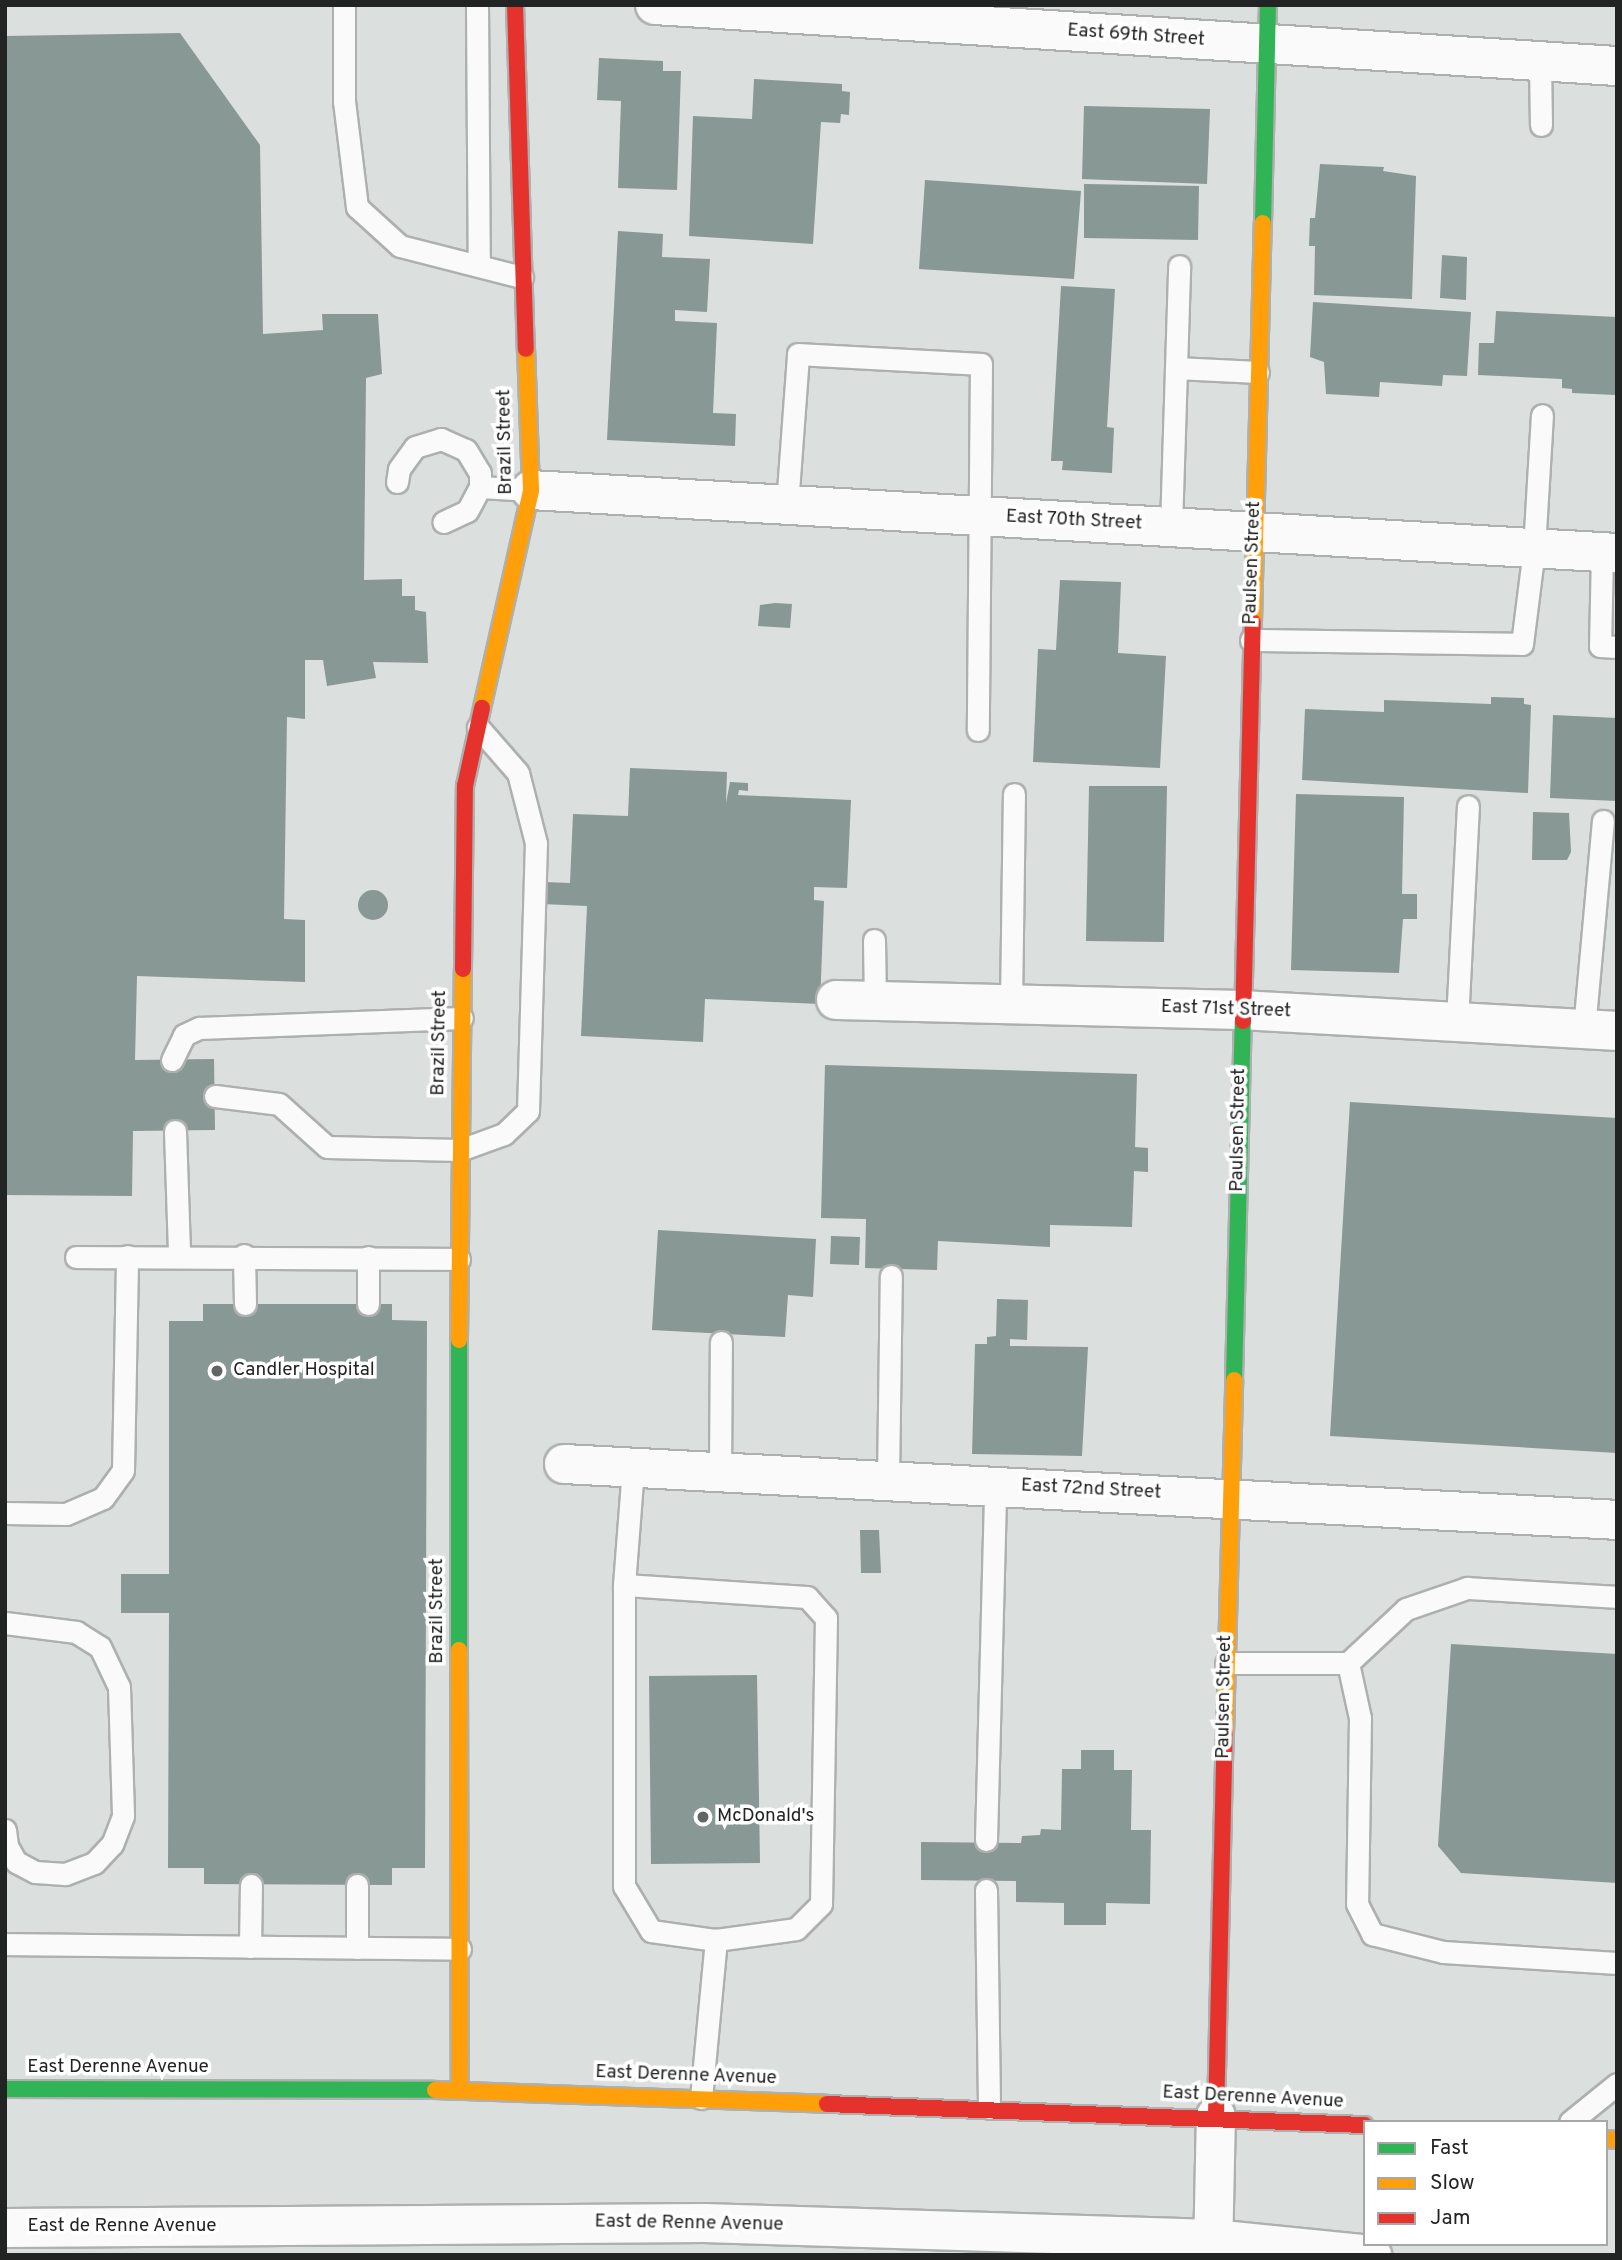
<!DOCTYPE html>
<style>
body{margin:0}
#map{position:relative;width:1622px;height:2260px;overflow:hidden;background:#dbdfdd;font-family:Overpass,sans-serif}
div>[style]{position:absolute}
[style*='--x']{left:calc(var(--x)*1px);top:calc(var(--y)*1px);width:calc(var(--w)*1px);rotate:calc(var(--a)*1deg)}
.building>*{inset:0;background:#889894}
.round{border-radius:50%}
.roads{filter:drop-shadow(2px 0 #adb0af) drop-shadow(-2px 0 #adb0af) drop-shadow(0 2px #adb0af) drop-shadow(0 -2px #adb0af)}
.lane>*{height:21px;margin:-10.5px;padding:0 10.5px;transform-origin:10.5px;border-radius:10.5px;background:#fafafa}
.street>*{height:38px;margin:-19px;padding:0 19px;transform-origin:19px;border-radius:19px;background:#fafafa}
.fast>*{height:16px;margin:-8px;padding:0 8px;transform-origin:8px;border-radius:8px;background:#30b455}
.slow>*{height:16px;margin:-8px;padding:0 8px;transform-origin:8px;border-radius:8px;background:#ff9f0a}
.jam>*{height:16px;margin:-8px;padding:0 8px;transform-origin:8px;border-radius:8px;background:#e5322d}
.dots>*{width:19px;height:19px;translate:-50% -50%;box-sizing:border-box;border:4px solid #fff;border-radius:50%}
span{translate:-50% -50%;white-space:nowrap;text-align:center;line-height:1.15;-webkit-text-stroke:7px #fff;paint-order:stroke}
.street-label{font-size:19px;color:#222423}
.poi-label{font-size:19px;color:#222423}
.left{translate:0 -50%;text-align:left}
.frame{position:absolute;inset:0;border:7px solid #222423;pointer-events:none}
.legend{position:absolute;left:1363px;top:2120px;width:245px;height:126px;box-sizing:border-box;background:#fff;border:2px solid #a7a7a7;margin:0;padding:9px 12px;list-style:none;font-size:21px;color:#222423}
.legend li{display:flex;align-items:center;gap:14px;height:35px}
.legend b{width:35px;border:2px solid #a7a7a7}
</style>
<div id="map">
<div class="building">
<i style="clip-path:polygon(180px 33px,260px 145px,263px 334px,323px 330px,322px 314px,378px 314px,382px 374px,366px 378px,364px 580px,402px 579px,402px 596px,415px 596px,415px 610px,426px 612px,428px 663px,373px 662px,376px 678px,327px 686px,323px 660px,305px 660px,305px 719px,287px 717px,284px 919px,305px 920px,305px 982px,137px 976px,135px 1060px,214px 1059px,215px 1130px,133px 1131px,132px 1196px,5px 1195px,5px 36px)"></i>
<i style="clip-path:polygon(599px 58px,663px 61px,663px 71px,681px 71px,677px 190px,618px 188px,621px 101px,597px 100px)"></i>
<i style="clip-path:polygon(754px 79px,842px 84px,842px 91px,850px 92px,849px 115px,841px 114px,840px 123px,821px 122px,813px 244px,689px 236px,693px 116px,752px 119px)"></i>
<i style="clip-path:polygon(1084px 106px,1210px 109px,1207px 184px,1082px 179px)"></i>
<i style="clip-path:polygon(1320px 164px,1384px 167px,1383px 171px,1416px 176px,1412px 299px,1314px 295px,1315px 246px,1309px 246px,1310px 218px,1315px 218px)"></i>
<i style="clip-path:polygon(925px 180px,1081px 191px,1074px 279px,919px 269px)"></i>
<i style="clip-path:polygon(1084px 184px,1199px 186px,1198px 240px,1084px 238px)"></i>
<i style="clip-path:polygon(618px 231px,663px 234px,662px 257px,710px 259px,707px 312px,675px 310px,675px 321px,717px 323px,713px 413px,736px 414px,735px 446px,607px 440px)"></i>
<i style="clip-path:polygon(1442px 255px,1467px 257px,1466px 300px,1440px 298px)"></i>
<i style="clip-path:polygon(1061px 286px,1115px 289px,1107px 427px,1114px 428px,1112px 473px,1062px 470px,1063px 461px,1051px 461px)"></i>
<i style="clip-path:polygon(1313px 302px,1471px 312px,1467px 376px,1443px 375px,1442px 386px,1380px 382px,1379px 397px,1326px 394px,1324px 362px,1310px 357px)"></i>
<i style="clip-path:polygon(1496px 311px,1617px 317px,1616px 395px,1572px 393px,1572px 389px,1562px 388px,1562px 379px,1478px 375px,1479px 343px,1494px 343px)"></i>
<i style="clip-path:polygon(1060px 580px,1121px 582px,1118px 653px,1166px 656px,1160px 768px,1033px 762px,1038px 649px,1056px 650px)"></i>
<i style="clip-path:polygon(775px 603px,792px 604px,790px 628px,758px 626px,760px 605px)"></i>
<i style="clip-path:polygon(1491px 697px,1524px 698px,1524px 704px,1531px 705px,1528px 793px,1302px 780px,1305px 709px,1384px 712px,1384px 700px,1491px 704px)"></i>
<i style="clip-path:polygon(1553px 715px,1617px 718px,1617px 801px,1550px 798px)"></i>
<i style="clip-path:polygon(630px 768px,727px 772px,726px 803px,730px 782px,748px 783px,748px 791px,739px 790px,738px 795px,851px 800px,847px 888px,814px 887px,814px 900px,824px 901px,820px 1004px,705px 999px,703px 1042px,581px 1036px,587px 906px,542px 904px,544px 882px,570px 883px,573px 814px,628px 816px)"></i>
<i style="clip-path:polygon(1089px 786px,1167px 786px,1164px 942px,1086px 941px)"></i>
<i style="clip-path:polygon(1296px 794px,1404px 797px,1402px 894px,1417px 894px,1417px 919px,1403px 919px,1399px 973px,1291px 970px)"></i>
<i style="clip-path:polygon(1533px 812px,1569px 813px,1571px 852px,1567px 860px,1532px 860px)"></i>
<i class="round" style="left:358px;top:890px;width:30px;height:30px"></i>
<i style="clip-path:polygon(825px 1065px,1137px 1074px,1135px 1147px,1148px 1148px,1148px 1172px,1134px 1171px,1132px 1227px,1050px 1225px,1050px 1247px,938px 1241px,937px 1270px,865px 1268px,866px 1219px,821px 1218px)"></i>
<i style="clip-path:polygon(1350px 1102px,1617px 1118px,1617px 1453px,1330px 1436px)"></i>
<i style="clip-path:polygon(658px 1230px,816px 1239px,813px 1297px,788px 1295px,785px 1337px,652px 1330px)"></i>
<i style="clip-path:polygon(831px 1236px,860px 1237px,859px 1265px,830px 1264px)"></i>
<i style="clip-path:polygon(997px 1299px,1028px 1300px,1027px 1340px,1010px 1339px,1010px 1346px,1088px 1347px,1082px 1456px,972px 1454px,975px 1344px,987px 1344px,987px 1337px,996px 1336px)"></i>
<i style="clip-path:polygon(203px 1304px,392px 1304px,392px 1320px,427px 1321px,425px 1868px,392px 1868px,392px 1885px,204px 1884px,204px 1868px,168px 1868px,169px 1613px,121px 1613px,121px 1574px,169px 1574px,169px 1321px,203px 1321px)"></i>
<i style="clip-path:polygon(860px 1530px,879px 1530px,881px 1573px,861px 1573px)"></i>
<i style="clip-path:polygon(1451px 1644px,1617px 1654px,1617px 1883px,1461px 1873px,1438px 1846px)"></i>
<i style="clip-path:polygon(757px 1675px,760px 1863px,651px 1864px,649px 1676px)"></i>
<i style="clip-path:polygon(1081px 1750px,1114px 1750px,1114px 1770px,1132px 1770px,1131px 1830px,1151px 1830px,1150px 1904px,1106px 1903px,1106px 1925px,1064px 1925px,1064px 1903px,1016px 1902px,1016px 1881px,921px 1880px,921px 1842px,1021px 1843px,1022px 1836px,1040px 1835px,1041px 1829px,1061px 1830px,1062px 1769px,1081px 1769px)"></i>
</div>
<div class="roads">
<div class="lane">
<i style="--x:344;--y:5;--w:96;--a:90"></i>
<i style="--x:344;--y:101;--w:107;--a:83"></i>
<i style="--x:357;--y:207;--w:58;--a:42.2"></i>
<i style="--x:400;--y:246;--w:126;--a:14.3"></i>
<i style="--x:477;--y:5;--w:259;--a:89.6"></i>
<i style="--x:1540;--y:63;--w:62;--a:89.1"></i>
<i style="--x:1176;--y:368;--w:82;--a:2.8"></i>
<i style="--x:397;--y:482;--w:13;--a:-81"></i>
<i style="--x:399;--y:469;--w:27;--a:-54"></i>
<i style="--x:415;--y:447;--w:27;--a:-17"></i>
<i style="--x:441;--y:439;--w:27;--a:24"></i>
<i style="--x:466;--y:450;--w:27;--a:59"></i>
<i style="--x:480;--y:473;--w:14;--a:90"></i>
<i style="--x:480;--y:487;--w:27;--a:118"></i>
<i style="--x:467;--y:511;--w:26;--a:155"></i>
<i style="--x:480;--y:487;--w:51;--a:3.4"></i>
<i style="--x:787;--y:505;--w:151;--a:-85.8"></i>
<i style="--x:798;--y:354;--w:183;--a:3.1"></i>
<i style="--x:981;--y:364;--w:366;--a:90.5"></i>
<i style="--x:1171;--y:527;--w:261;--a:-88.2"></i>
<i style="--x:1602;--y:552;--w:94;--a:91.2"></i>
<i style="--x:1600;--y:646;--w:17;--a:3"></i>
<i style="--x:1251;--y:640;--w:271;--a:0.8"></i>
<i style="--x:1522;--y:644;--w:96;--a:-82.8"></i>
<i style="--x:1534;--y:549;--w:134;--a:-86.6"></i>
<i style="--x:874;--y:940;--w:61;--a:89.1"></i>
<i style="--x:1011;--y:1005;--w:211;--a:-89.2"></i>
<i style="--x:1457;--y:1022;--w:216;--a:-87.1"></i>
<i style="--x:1584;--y:1029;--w:209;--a:-84.8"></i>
<i style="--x:172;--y:1060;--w:28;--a:-64"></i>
<i style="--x:184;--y:1035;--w:17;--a:-25"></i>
<i style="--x:199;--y:1028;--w:263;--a:-2.2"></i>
<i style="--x:215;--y:1096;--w:64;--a:7.1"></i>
<i style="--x:279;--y:1104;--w:64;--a:41.9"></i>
<i style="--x:327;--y:1147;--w:133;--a:1.3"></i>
<i style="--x:460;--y:1150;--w:47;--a:-20"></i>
<i style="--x:504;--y:1134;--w:33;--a:-44"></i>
<i style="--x:528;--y:1111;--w:268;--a:-88.3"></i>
<i style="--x:536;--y:843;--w:72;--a:-104.4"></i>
<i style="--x:518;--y:773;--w:61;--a:-131"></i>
<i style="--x:175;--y:1131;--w:123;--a:88.1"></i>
<i style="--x:244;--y:1255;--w:49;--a:88.8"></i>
<i style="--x:76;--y:1257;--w:383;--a:0.3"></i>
<i style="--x:368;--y:1304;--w:47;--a:-90"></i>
<i style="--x:720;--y:1472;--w:130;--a:-89.6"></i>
<i style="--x:888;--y:1480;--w:204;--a:-89.2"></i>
<i style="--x:5;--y:1513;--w:61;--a:0.9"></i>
<i style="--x:66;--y:1514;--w:40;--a:-23.4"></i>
<i style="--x:103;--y:1498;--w:34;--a:-54"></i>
<i style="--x:123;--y:1470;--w:214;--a:-88.9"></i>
<i style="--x:624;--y:1585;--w:301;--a:90"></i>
<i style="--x:624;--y:1886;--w:52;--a:59"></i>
<i style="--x:651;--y:1931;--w:66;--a:7.9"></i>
<i style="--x:716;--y:1940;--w:81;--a:-7.8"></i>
<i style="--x:796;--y:1929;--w:35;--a:-45"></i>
<i style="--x:821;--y:1904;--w:286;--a:-89"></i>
<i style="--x:826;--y:1618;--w:28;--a:-132"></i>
<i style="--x:807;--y:1597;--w:183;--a:-176.2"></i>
<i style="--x:624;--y:1585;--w:118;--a:-85.6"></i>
<i style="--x:5;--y:1623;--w:72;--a:7.2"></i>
<i style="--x:76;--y:1632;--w:28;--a:32"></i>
<i style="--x:100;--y:1647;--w:44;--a:64.6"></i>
<i style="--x:119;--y:1687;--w:129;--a:88.2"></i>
<i style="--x:123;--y:1816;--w:30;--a:111"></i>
<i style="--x:112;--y:1844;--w:26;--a:133"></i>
<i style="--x:94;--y:1863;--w:31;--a:159"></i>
<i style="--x:65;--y:1874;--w:30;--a:-176"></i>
<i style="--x:35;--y:1872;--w:21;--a:-152"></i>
<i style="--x:16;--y:1862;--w:18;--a:-119"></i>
<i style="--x:7;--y:1846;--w:16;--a:-97"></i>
<i style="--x:1226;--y:1663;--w:122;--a:0"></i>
<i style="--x:1348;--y:1663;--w:56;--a:77.7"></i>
<i style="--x:1360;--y:1718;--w:186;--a:90.9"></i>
<i style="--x:1357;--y:1904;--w:34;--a:63"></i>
<i style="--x:1372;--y:1934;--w:73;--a:14.2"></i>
<i style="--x:1443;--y:1952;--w:174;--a:3.6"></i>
<i style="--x:1348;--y:1663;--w:79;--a:-43"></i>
<i style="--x:1406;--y:1609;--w:65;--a:-19"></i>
<i style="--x:1467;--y:1588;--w:150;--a:3.4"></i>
<i style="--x:986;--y:1840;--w:355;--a:-88.5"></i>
<i style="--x:986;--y:1890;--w:218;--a:89.2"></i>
<i style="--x:5;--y:1944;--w:455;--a:0.6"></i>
<i style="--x:250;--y:1947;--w:62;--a:-89.1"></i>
<i style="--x:357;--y:1948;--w:63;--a:-90"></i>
<i style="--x:701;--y:2098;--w:159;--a:-84.6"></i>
<i style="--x:1570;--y:2122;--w:60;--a:-39"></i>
</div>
<div class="street">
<i style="--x:655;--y:5;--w:964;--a:3.63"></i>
<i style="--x:531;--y:490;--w:1088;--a:3.32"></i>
<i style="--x:836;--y:1000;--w:406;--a:1.4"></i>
<i style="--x:1242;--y:1010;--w:376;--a:3.2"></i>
<i style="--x:564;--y:1464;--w:1054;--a:3.04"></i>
<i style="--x:5;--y:2228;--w:699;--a:-0.41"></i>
<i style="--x:704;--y:2223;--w:510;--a:1.8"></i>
<i style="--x:1214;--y:2239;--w:159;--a:5.8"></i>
<i style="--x:1213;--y:2255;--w:139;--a:-88.8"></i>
</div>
<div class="fast">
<i style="--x:1263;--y:223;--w:218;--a:-88.7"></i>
<i style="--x:459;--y:1340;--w:310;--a:90"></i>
<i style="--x:1234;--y:1380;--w:359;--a:-88.6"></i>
<i style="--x:5;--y:2089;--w:430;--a:0.1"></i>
</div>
<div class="slow">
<i style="--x:1253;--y:622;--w:399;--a:-88.6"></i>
<i style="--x:482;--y:708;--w:223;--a:-77.3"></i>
<i style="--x:531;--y:490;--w:141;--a:-92"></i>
<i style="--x:459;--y:1340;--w:371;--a:-89.4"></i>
<i style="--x:459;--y:1650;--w:440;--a:89.9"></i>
<i style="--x:1225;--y:1734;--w:354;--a:-88.5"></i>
<i style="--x:435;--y:2090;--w:392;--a:2"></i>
<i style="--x:1606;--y:2139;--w:11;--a:5"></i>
</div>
<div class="jam">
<i style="--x:515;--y:5;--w:344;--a:88.2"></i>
<i style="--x:463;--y:969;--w:183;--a:-89.4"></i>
<i style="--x:465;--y:786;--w:80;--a:-77.7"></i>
<i style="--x:1243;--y:1021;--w:399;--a:-88.6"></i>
<i style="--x:827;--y:2104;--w:538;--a:2.24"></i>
<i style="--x:1216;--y:2116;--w:382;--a:-88.7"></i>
</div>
</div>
<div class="dots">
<i style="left:217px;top:1371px;background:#636564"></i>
<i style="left:703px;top:1817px;background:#636564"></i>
</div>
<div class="street-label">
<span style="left:1136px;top:36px;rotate:4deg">East 69th Street</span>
<span style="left:506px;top:442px;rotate:-91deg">Brazil Street</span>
<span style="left:1074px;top:521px;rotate:3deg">East 70th Street</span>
<span style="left:1253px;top:563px;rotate:-88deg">Paulsen Street</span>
<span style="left:1226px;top:1010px;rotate:2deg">East 71st Street</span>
<span style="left:440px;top:1043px;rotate:-89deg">Brazil Street</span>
<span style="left:1239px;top:1130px;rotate:-89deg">Paulsen Street</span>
<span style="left:1091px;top:1490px;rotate:3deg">East 72nd Street</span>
<span style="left:438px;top:1611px;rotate:-90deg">Brazil Street</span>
<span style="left:1225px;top:1697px;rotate:-89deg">Paulsen Street</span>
<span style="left:118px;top:2068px">East Derenne Avenue</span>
<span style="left:686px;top:2076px;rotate:2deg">East Derenne Avenue</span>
<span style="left:1253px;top:2098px;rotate:3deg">East Derenne Avenue</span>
<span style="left:689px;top:2224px;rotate:1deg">East de Renne Avenue</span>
<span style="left:122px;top:2227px">East de Renne Avenue</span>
</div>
<div class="poi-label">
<span class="left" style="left:233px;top:1371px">Candler Hospital</span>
<span class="left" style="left:717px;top:1817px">McDonald's</span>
</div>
<div class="frame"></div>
<ul class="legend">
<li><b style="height:9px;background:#30b455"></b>Fast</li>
<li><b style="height:9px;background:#ff9f0a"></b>Slow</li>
<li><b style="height:9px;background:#e5322d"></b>Jam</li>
</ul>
</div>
